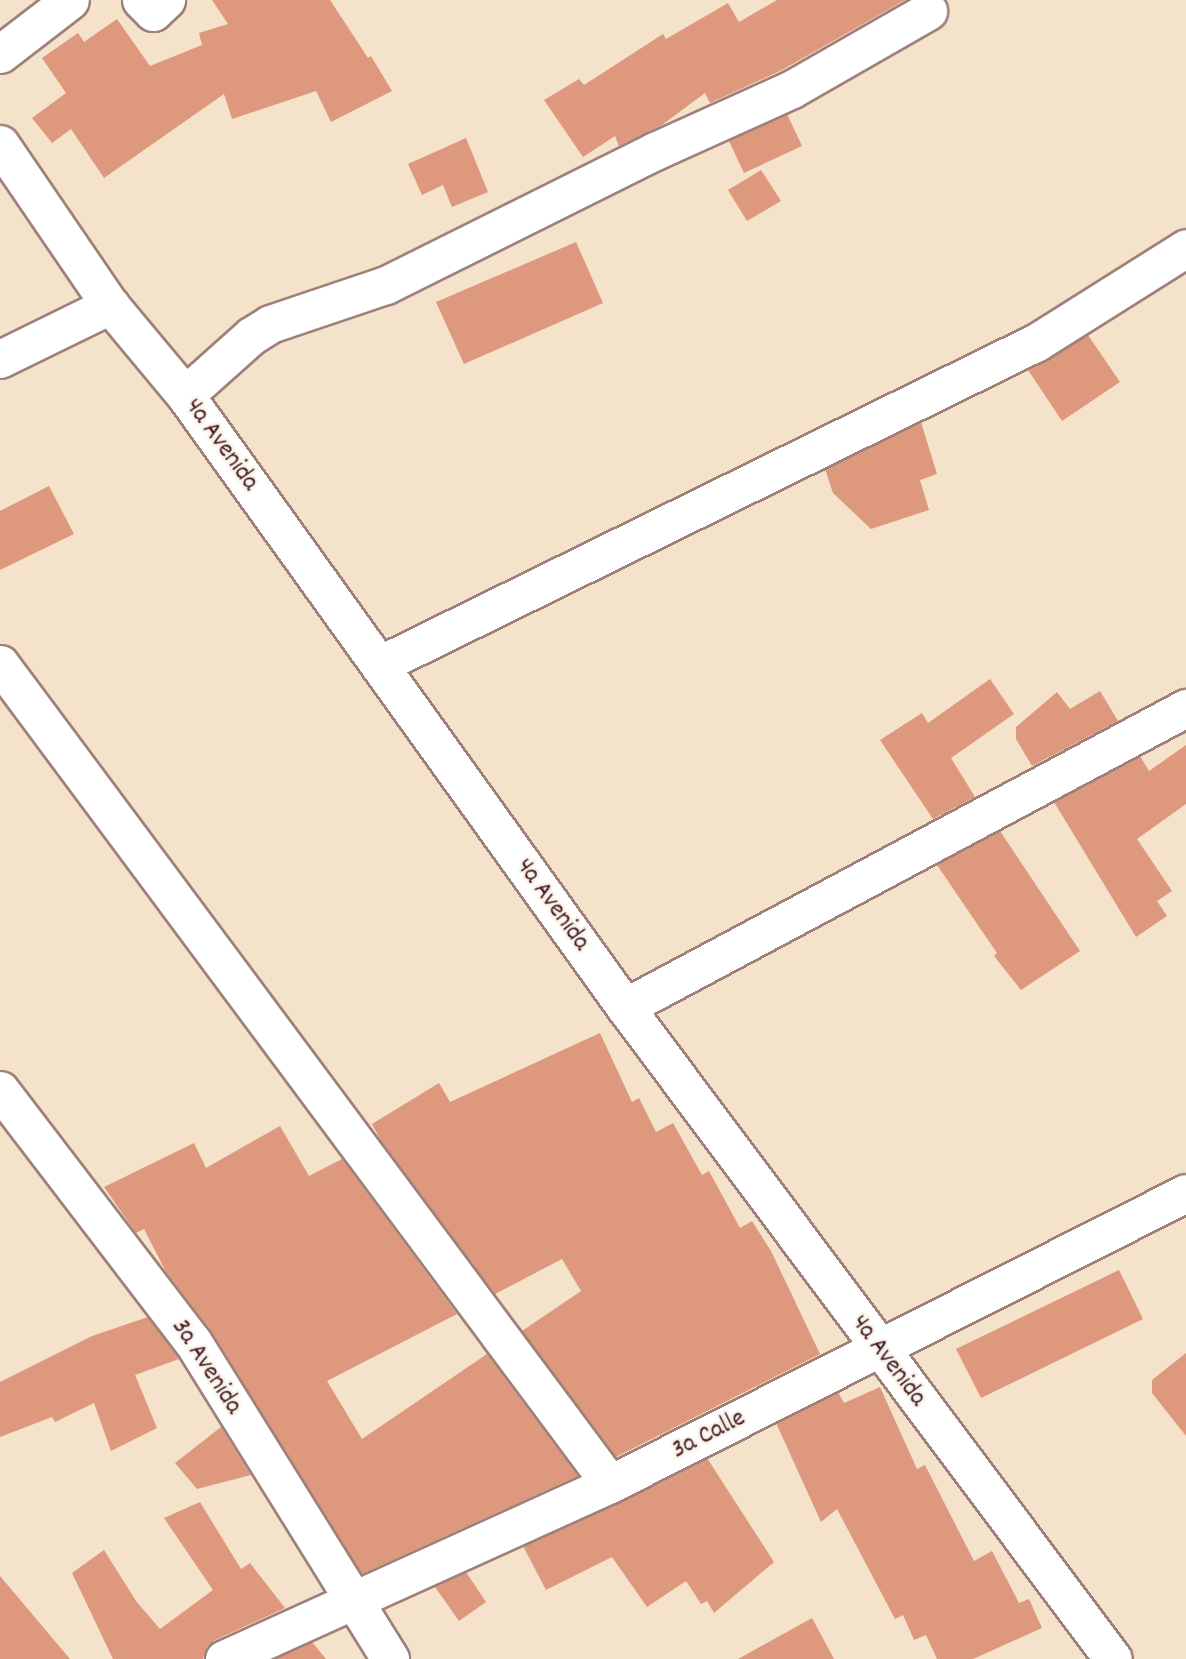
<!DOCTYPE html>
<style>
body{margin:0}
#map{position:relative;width:1186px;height:1659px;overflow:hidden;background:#f4e2ca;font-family:Dekko,sans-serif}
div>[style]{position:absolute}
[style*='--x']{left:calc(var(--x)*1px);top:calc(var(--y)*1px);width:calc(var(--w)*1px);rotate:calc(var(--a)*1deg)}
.building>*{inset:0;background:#dd987d}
.roads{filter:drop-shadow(2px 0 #9f807a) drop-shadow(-2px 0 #9f807a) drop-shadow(0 2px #9f807a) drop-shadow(0 -2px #9f807a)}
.minor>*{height:37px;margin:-18.5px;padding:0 18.5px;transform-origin:18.5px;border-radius:18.5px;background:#fff}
span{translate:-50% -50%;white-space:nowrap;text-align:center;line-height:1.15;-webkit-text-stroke:5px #f7f3e8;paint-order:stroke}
.street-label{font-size:26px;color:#4a1f2b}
</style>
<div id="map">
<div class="building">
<i style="clip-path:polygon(212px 0,330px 0,368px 58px,371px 56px,392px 91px,331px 122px,316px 91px,232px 119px,224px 94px,104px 178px,71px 129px,52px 143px,32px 118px,66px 93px,42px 58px,78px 33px,84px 42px,117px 19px,150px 66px,202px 45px,199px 33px,228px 24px)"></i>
<i style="clip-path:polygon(777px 0,905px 0,782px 70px,710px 103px,705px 93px,662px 125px,619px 146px,615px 136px,583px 157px,544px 100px,579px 79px,584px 85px,663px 34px,666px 39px,728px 3px,739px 22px)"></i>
<i style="clip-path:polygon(787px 114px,802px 146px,744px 173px,729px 141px)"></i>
<i style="clip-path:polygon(466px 138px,488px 192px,452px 207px,443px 185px,422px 195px,408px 164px)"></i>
<i style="clip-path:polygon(761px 170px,781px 201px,747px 221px,728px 190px)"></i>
<i style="clip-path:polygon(576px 242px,603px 303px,464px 364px,436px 302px)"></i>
<i style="clip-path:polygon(1088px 335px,1120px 382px,1062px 421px,1028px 370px)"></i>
<i style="clip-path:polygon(921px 422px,937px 474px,920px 480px,929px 510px,871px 529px,833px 493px,825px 469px)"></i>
<i style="clip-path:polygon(49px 486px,74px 534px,0 570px,0 511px)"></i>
<i style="clip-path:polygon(990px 679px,1014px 714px,951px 758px,975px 797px,933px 819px,880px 740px,922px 713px,928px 723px)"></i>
<i style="clip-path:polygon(1100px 691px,1118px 721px,1032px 766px,1016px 739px,1016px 727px,1057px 692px,1070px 709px)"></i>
<i style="clip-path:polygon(1186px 745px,1186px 804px,1137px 839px,1172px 891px,1157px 901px,1167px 916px,1136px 937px,1054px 802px,1140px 756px,1149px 771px)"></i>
<i style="clip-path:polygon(1000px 831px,1080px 951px,1021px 990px,994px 956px,997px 953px,937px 865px)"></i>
<i style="clip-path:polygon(600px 1033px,632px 1102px,639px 1098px,656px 1132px,673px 1123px,702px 1175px,709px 1171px,740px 1228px,752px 1221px,771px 1251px,820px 1354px,616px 1457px,522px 1331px,581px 1291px,562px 1259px,495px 1294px,381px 1141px,372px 1124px,439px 1083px,450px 1102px)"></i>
<i style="clip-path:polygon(280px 1126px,309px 1176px,342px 1159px,457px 1314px,327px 1381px,362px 1439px,487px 1354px,578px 1476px,362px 1574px,211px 1331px,166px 1272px,144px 1229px,136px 1233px,104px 1187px,194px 1143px,206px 1168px)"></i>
<i style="clip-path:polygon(1119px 1270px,1143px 1319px,981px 1398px,956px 1349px)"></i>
<i style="clip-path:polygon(148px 1317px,179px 1359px,135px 1375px,157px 1428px,111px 1451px,94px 1403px,55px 1422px,52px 1417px,0 1437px,0 1382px,92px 1336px)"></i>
<i style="clip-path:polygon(1186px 1353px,1186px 1436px,1152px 1393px,1152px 1380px)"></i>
<i style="clip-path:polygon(880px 1387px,917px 1469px,925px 1465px,974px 1561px,992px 1551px,1019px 1603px,1029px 1599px,1042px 1628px,973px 1659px,937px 1659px,926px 1635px,914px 1640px,903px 1615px,895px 1619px,837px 1509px,821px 1522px,776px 1423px,838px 1392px,844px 1403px)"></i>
<i style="clip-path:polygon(221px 1427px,251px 1475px,197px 1489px,175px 1463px)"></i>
<i style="clip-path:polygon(707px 1458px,774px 1562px,714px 1613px,707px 1601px,701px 1604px,686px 1581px,647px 1607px,612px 1557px,546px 1590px,523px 1546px)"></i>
<i style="clip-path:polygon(200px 1502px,241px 1569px,250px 1563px,285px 1608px,215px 1640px,207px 1647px,203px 1659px,113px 1659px,72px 1573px,104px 1550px,136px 1601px,160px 1629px,213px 1590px,164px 1518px)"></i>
<i style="clip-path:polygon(466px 1572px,486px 1602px,459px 1621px,435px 1587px)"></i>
<i style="clip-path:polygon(0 1576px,70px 1659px,0 1659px)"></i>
<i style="clip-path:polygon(812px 1618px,834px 1659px,738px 1659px)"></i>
<i style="clip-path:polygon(312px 1642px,326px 1659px,275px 1659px)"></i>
</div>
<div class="roads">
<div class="minor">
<i style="--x:141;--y:0;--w:17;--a:45"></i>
<i style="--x:153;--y:12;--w:18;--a:-43"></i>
<i style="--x:0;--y:54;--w:88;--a:-37.6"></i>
<i style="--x:0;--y:144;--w:195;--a:55.7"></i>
<i style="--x:110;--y:305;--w:117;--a:50.2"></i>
<i style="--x:185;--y:395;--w:754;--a:54.29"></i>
<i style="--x:625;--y:1007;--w:814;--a:53.19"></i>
<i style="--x:0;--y:359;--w:123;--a:-26.1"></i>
<i style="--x:185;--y:395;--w:89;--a:-41.8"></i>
<i style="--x:251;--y:336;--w:22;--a:-32"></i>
<i style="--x:270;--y:324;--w:122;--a:-18.6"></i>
<i style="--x:386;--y:285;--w:301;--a:-26.5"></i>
<i style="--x:655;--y:151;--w:150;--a:-24.3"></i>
<i style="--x:792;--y:89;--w:157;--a:-29.8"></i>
<i style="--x:0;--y:664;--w:1022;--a:53.35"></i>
<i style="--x:379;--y:665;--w:733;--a:-26.15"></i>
<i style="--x:1037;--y:342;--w:176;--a:-32.2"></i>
<i style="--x:625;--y:1007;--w:636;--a:-28.06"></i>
<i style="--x:0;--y:1090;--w:317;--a:52.6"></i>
<i style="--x:193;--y:1342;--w:373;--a:58.1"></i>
<i style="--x:224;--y:1659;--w:424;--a:-24.4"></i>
<i style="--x:610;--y:1484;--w:645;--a:-26.8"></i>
</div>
</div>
<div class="street-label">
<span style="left:221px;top:445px;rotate:54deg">4a Avenida</span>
<span style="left:552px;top:905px;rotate:54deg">4a Avenida</span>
<span style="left:888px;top:1361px;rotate:53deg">4a Avenida</span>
<span style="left:206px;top:1367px;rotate:57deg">3a Avenida</span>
<span style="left:709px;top:1435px;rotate:-27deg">3a Calle</span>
</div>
</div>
